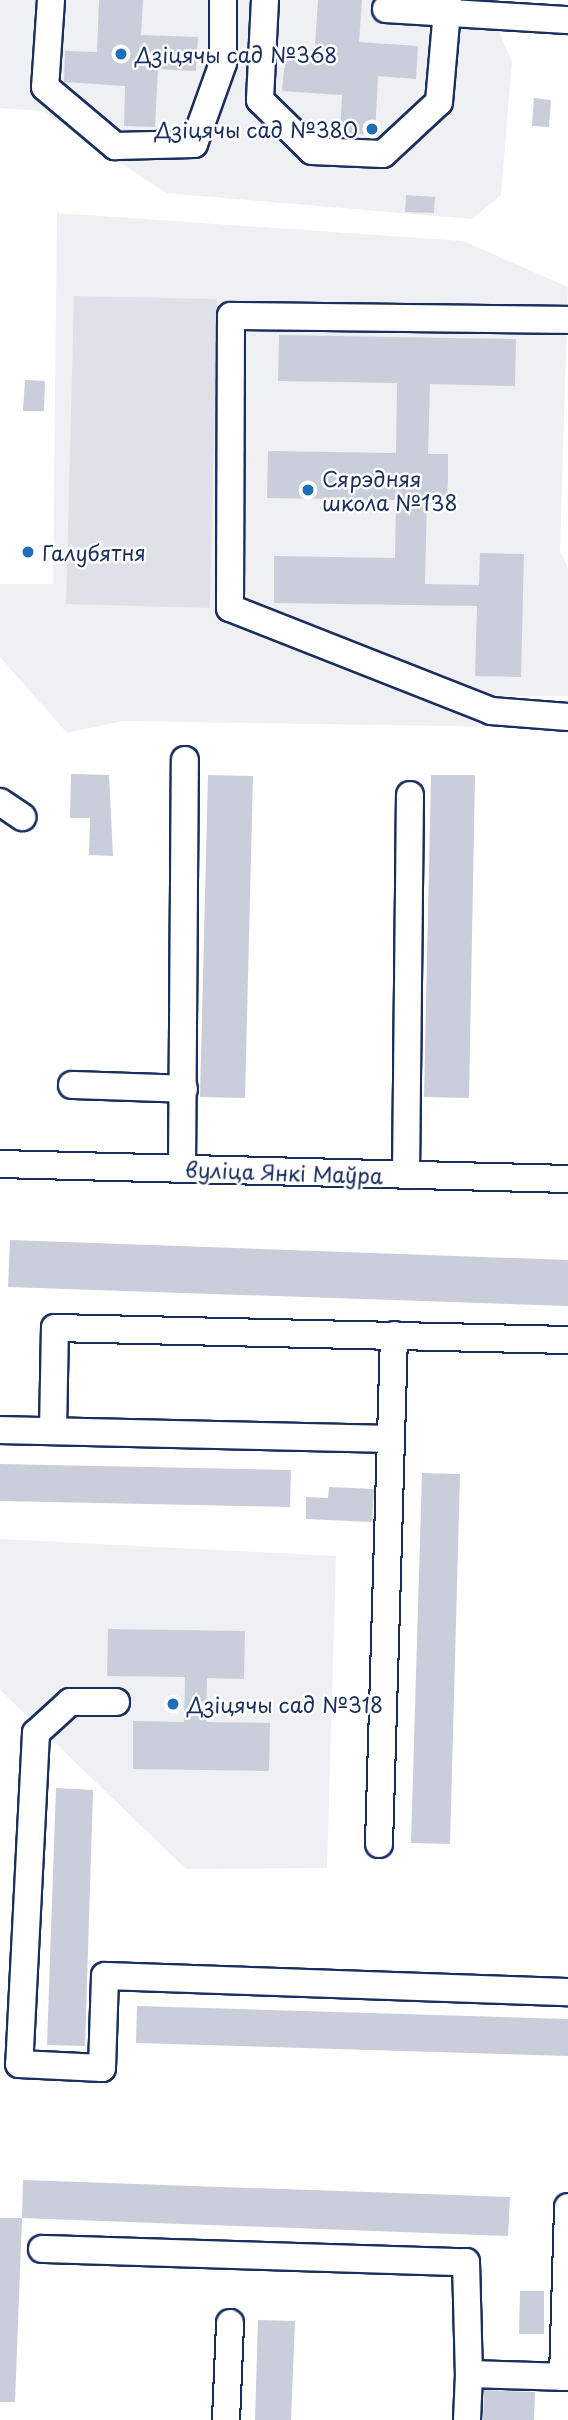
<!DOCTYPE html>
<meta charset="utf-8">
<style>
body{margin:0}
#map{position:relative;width:568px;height:2420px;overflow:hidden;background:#fff;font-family:"Playpen Sans",sans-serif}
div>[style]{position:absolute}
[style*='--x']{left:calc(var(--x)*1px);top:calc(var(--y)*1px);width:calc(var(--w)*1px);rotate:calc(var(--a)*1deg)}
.built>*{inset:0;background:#eff0f4}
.green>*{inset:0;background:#dee1e7}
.building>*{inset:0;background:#caceda}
.roads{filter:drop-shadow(2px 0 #1b2f5e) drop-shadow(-2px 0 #1b2f5e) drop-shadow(0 2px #1b2f5e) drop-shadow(0 -2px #1b2f5e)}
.minor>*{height:26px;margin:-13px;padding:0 13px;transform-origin:13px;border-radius:13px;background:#fff}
.dots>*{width:19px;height:19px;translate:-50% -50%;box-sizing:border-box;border:4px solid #fff;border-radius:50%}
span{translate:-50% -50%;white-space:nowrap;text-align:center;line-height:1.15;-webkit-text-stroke:5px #fff;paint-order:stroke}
.poi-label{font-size:21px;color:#1b2f5e}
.left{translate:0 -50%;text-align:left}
.right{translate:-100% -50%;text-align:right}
.street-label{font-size:21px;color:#1b2f5e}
</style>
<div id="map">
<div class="built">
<i style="clip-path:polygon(0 0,486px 0,512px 62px,501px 195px,472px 219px,166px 193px,42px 111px,0 108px)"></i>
<i style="clip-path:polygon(57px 213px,463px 241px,568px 287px,560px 551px,568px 568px,568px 696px,508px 696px,506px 727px,123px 721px,67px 733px,0 657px,0 584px,53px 584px)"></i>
<i style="clip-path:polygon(0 1539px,336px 1556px,327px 1868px,186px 1869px,0 1690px)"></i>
</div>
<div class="green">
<i style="clip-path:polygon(74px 296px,217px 299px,210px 608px,66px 604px)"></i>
</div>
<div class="building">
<i style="clip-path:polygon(99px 0,143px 0,141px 35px,198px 37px,196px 71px,158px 69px,155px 127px,124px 126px,125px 86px,64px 82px,65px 51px,97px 52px)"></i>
<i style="clip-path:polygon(318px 0,362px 0,359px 42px,418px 46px,416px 79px,378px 76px,375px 135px,340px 133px,342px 95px,282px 91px,285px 58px,314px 60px)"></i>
<i style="clip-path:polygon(534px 98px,551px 100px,549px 127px,532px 126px)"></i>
<i style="clip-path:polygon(406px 195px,435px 197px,434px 213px,405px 212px)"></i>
<i style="clip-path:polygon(279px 335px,516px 339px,515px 386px,430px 384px,428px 454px,448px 454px,448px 477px,447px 500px,427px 500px,425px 584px,479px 585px,480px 553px,524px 554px,521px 677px,475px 676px,477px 606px,274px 603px,274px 556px,395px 558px,396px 500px,267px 498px,268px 451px,396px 453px,397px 383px,278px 381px)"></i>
<i style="clip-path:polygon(25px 380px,45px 381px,44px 411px,23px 411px)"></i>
<i style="clip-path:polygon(71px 774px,109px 775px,113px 856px,89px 855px,90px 818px,70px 818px)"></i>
<i style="clip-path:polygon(208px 775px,253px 776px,245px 1098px,200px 1097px)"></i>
<i style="clip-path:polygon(431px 775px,475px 775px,469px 1098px,424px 1097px)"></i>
<i style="clip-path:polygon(10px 1240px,568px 1260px,568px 1306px,8px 1287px)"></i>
<i style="clip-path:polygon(0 1464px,291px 1470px,290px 1507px,0 1501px)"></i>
<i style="clip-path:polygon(422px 1473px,460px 1474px,450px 1844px,411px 1843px)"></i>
<i style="clip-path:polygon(329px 1487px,374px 1489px,372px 1522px,306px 1519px,306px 1497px,328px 1498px)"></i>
<i style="clip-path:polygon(108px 1629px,245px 1631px,244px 1679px,207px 1678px,206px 1722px,270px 1723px,269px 1771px,133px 1769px,133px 1721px,184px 1722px,185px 1677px,107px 1676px)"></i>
<i style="clip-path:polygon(56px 1788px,93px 1790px,85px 2046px,47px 2045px)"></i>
<i style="clip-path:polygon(137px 2006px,568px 2019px,568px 2056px,136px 2043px)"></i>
<i style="clip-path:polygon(23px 2180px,510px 2197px,508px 2236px,22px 2218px)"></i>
<i style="clip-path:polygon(0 2218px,22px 2218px,15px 2402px,0 2402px)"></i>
<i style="clip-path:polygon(520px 2291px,544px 2291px,544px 2334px,519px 2334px)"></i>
<i style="clip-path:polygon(258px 2320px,295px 2321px,291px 2420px,255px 2420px)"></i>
<i style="clip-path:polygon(484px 2390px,535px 2392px,534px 2420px,483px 2420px)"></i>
</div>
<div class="roads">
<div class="minor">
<i style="--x:51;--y:0;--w:87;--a:93.9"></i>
<i style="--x:45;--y:87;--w:92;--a:40.1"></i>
<i style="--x:115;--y:146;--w:79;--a:-1.5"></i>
<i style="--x:194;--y:144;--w:86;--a:-70.3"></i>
<i style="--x:223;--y:63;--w:63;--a:-90"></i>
<i style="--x:265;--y:0;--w:100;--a:92.9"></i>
<i style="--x:260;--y:100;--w:73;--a:44.4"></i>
<i style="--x:312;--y:151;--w:71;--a:2.4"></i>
<i style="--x:383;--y:154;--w:76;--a:-42.9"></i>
<i style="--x:439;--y:102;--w:102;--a:-85"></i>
<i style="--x:386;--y:9;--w:182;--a:3.5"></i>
<i style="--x:568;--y:320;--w:337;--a:-179.3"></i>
<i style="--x:231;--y:316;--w:292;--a:90.2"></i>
<i style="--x:230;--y:608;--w:281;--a:21.5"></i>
<i style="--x:491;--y:711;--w:77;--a:4.5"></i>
<i style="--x:0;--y:802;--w:27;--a:34"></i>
<i style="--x:72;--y:1085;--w:112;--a:2"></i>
<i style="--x:0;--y:1164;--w:568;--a:1.51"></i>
<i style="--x:182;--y:1169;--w:409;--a:-89.6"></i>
<i style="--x:406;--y:1175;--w:380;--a:-89.4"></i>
<i style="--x:0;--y:1430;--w:390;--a:1.3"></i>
<i style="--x:53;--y:1431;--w:103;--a:-88.9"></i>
<i style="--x:55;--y:1328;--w:513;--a:1.34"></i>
<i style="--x:116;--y:1702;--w:46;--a:180"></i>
<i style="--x:70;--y:1702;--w:46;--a:137.6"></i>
<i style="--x:36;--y:1733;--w:331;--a:92.9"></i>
<i style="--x:19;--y:2064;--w:83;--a:2.8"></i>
<i style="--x:102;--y:2068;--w:92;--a:-88.1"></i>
<i style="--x:105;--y:1976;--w:463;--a:2"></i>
<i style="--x:379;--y:1844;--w:509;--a:-88.31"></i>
<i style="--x:42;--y:2249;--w:424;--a:1.8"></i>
<i style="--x:466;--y:2262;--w:112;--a:88.5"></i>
<i style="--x:469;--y:2374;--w:99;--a:1.7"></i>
<i style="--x:563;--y:2377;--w:170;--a:-88.3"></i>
<i style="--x:226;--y:2420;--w:97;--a:-87.6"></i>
<i style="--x:467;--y:2420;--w:46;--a:-87.5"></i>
</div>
</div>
<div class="dots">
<i style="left:121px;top:54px;background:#1f6fb2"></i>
<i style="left:372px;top:129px;background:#1f6fb2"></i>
<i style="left:308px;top:490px;background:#1f6fb2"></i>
<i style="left:28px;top:552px;background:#1f6fb2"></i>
<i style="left:173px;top:1704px;background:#1f6fb2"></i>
</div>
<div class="poi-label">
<span class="left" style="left:135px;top:54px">Дзіцячы сад №368</span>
<span class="right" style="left:358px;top:129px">Дзіцячы сад №380</span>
<span class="left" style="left:322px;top:490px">Сярэдняя<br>школа №138</span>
<span class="left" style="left:42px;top:552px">Галубятня</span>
<span class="left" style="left:187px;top:1704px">Дзіцячы сад №318</span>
</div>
<div class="street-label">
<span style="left:284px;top:1172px;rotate:2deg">вуліца Янкі Маўра</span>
</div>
</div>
